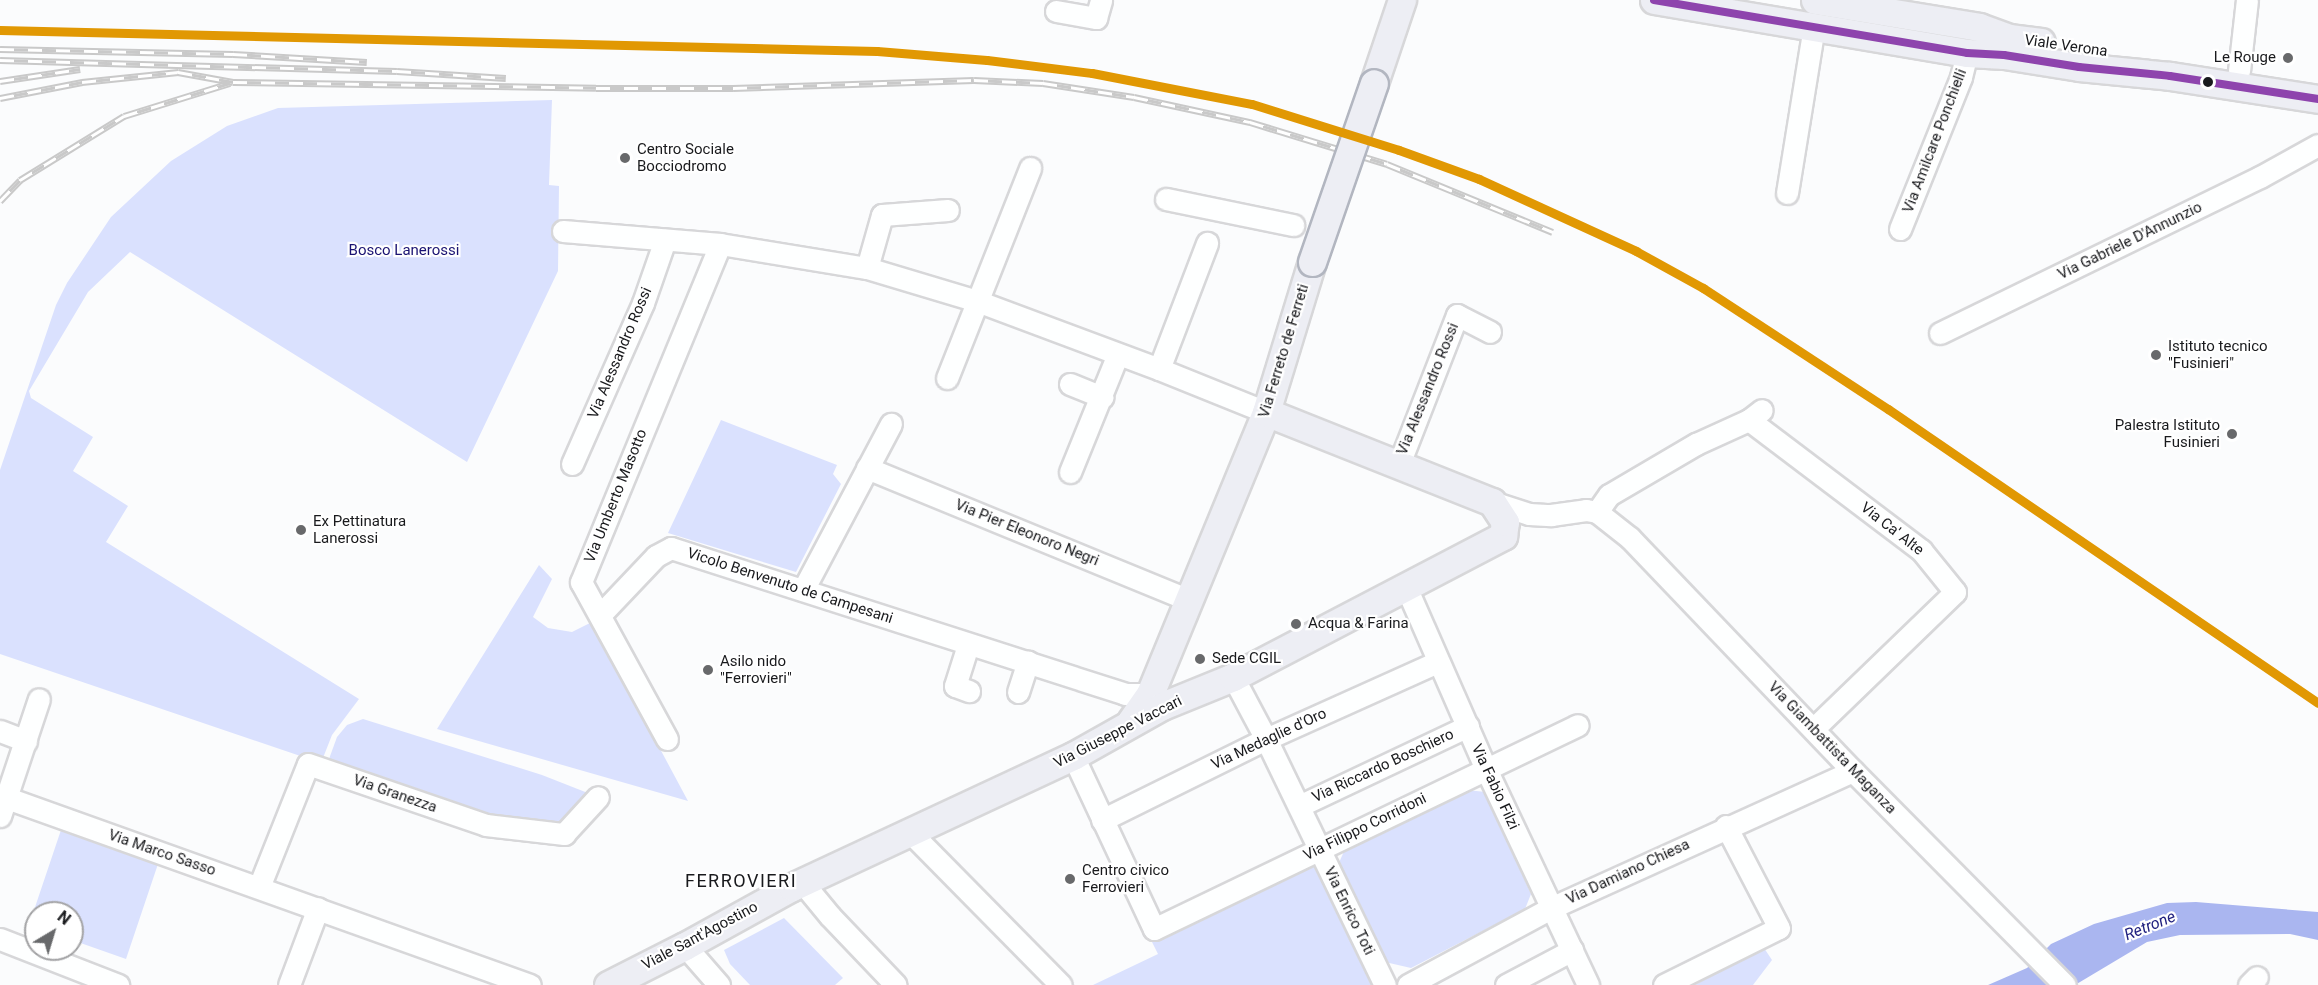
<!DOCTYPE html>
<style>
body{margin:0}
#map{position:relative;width:2318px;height:985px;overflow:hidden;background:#fbfcfd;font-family:Roboto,sans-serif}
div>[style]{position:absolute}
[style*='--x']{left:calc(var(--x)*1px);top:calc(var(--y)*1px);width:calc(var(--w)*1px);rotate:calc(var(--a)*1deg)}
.green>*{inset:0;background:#dae1fe}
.water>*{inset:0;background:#aab6f0}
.roads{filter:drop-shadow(2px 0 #d7d7d9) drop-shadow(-2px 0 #d7d7d9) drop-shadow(0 2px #d7d7d9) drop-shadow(0 -2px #d7d7d9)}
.minor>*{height:21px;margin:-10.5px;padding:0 10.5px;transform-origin:10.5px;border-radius:10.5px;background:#feffff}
.major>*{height:27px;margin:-13.5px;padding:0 13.5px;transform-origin:13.5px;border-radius:13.5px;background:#edeef4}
.rail>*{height:7px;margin-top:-3.5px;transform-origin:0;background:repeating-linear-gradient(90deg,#fff 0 14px,#c9c9c9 0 28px);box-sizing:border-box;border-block:2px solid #c9c9c9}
.bridges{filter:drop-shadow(2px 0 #b2b6c0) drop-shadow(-2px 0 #b2b6c0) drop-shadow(0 2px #b2b6c0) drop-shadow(0 -2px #b2b6c0)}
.major-bridge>*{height:27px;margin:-13.5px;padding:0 13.5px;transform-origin:13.5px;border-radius:13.5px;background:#edeef4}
.bus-1>*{height:8px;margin:-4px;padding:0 4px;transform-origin:4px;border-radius:4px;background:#8e44ad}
.rail-1>*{height:9px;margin:-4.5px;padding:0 4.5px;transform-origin:4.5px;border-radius:4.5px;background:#e19803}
.dots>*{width:16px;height:16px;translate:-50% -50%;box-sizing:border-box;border:3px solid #fff;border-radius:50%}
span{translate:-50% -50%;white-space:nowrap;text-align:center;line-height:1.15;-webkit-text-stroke:4.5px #fff;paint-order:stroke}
.street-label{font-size:15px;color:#191a1d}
.poi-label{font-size:15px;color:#191a1d}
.right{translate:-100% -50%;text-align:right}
.left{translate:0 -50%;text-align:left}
.park-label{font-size:15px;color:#1a1372}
.water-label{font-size:16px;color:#21217f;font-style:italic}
.quarter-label{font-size:18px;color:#191a1d;letter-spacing:1.5px}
.north{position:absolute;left:24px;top:901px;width:60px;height:60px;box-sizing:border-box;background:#fff;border:2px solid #a3a3a5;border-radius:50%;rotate:38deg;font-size:16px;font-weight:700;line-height:24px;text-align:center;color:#191a1d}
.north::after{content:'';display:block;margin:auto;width:21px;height:27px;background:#68696b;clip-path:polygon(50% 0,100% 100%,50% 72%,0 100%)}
</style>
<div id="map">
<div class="green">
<i style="clip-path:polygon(552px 100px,549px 185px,559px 186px,558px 271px,467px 462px,130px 252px,88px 292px,29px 391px,31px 398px,93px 437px,73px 471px,128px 506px,106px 542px,359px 699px,332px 735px,321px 763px,0 654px,0 470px,56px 305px,67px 283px,111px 217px,171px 161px,227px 126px,278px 108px)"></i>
<i style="clip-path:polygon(721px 420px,837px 465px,833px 474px,841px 484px,796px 572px,668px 533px)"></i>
<i style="clip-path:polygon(539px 565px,552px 579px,533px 617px,548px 628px,572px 632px,592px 622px,688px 801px,437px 729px)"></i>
<i style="clip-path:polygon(363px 719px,542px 775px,598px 797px,564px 834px,486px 825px,325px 770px,337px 737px,347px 725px)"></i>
<i style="clip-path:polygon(1466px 790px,1486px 792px,1531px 894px,1525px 909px,1411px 968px,1385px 962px,1338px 865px,1345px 849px)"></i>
<i style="clip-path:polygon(62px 827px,158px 864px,126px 959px,72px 940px,72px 913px,36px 913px,36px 927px,29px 925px)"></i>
<i style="clip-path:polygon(1316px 856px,1379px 985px,1093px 985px,1158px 954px,1150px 938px)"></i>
<i style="clip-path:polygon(784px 918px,843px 978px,835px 985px,750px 985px,730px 964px,724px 950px)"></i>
<i style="clip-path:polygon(1764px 948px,1772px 960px,1753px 985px,1695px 985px)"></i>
</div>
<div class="water">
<i style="clip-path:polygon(2196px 902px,2318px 912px,2318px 940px,2290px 934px,2180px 935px,2147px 942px,2075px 985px,1988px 985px,2027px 968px,2051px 944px,2094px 924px,2167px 903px)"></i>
</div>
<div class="roads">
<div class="minor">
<i style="--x:1056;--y:11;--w:41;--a:9.9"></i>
<i style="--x:1096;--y:18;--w:19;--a:-74"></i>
<i style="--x:2239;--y:71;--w:71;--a:-83.6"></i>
<i style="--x:1787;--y:193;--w:169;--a:-80.8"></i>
<i style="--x:1166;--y:199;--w:130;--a:11.6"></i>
<i style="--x:1900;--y:229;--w:164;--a:-68.1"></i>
<i style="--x:1961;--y:77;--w:25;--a:-76"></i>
<i style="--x:563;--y:231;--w:158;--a:4.7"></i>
<i style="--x:720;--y:244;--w:149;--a:9.3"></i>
<i style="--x:867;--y:268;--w:115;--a:16.7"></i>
<i style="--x:977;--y:301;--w:194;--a:20.5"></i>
<i style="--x:1159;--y:369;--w:115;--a:21.9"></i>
<i style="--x:867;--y:268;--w:55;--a:-74.2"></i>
<i style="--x:882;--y:215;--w:66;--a:-4.3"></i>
<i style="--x:1940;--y:333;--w:356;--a:-26"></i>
<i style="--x:2260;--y:177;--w:66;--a:-28.9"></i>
<i style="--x:1159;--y:369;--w:135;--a:-69.1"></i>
<i style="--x:947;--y:378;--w:226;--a:-68.4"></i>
<i style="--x:1070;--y:384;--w:35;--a:22"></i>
<i style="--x:1749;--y:420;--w:216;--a:37.1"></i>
<i style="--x:1921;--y:550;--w:54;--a:51"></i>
<i style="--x:1955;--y:592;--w:197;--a:136"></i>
<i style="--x:572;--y:464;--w:176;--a:-66.2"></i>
<i style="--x:643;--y:303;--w:67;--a:-70.8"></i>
<i style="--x:1399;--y:464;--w:160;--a:-68.7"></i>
<i style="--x:1457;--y:315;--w:37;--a:27"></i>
<i style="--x:867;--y:468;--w:346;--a:22.3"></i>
<i style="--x:1070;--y:472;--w:127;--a:-67.9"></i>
<i style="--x:1492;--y:502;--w:39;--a:18"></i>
<i style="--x:1529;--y:514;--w:22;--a:3"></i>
<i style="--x:1551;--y:515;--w:35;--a:-8"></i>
<i style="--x:1586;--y:510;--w:11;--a:10"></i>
<i style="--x:1597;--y:512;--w:42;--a:38.2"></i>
<i style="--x:1630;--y:538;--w:323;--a:46.3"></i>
<i style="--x:1853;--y:771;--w:301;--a:45.3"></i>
<i style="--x:1597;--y:512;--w:21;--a:-55"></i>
<i style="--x:1609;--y:495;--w:101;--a:-30.4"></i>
<i style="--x:1696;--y:444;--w:58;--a:-24.4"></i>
<i style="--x:1749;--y:420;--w:16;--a:-38"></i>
<i style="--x:1406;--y:587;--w:199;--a:66.3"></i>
<i style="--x:1486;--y:769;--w:239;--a:64.7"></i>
<i style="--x:803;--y:590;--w:188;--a:-62.1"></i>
<i style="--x:600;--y:615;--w:81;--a:-46.5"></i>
<i style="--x:656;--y:556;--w:17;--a:-28"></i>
<i style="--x:671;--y:548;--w:477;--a:17.8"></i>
<i style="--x:1125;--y:694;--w:25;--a:0"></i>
<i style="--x:968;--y:645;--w:43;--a:107.6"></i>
<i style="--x:955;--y:686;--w:15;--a:20"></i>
<i style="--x:1233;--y:677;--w:70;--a:62"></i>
<i style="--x:1266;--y:739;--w:273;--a:64.2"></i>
<i style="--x:1018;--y:692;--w:32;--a:-72"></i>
<i style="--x:0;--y:731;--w:28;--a:21"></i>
<i style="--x:667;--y:739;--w:179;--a:-118.7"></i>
<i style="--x:581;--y:582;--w:365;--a:-67.6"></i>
<i style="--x:1073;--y:756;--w:191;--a:64.9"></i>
<i style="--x:1154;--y:929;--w:470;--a:-25.7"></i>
<i style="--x:7;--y:798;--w:555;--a:19.67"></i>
<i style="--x:1299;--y:806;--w:187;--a:-25.3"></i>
<i style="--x:0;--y:816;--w:123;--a:-71.6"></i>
<i style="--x:1102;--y:820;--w:183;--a:-26.3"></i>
<i style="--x:1266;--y:739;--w:188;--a:-24.2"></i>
<i style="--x:909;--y:831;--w:216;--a:45.4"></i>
<i style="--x:802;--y:882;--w:44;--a:50.5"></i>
<i style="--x:830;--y:916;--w:95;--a:46.3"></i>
<i style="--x:259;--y:887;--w:132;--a:-68.3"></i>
<i style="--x:308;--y:764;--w:188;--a:18.9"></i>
<i style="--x:486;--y:825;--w:79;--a:6.6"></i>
<i style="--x:564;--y:834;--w:50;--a:-47.4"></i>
<i style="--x:0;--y:939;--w:127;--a:21.3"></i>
<i style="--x:685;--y:946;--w:52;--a:48.9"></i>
<i style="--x:289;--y:985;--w:82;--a:-69.4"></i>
<i style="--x:1408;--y:985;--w:165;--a:-28.3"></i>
<i style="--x:1553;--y:907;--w:329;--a:-24.4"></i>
<i style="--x:1506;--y:985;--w:75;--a:-27.9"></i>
<i style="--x:1664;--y:985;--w:128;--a:-26.4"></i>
<i style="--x:1779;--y:928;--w:115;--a:-117.5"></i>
<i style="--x:2249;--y:985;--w:11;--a:-45"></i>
</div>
<div class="major">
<i style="--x:1654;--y:0;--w:317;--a:9.6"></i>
<i style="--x:1967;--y:53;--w:37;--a:3"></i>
<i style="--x:2004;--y:55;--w:76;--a:9.1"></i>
<i style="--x:2079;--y:67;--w:91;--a:5.6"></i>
<i style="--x:2170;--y:76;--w:150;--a:8.8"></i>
<i style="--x:1815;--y:0;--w:166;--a:9.3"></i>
<i style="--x:1979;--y:27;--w:32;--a:20"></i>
<i style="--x:2009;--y:38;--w:32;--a:7"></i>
<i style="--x:1374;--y:83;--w:88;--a:-71.4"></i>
<i style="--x:1131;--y:721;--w:33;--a:-55"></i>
<i style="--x:1150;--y:694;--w:305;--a:-67.6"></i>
<i style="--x:1266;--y:412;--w:157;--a:-73"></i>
<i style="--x:608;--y:985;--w:86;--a:-26.9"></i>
<i style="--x:685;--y:946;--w:122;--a:-28.9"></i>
<i style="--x:792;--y:887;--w:310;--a:-25"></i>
<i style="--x:1073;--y:756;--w:102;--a:-29.3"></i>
<i style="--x:1162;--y:706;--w:77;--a:-22.2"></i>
<i style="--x:1233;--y:677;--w:305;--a:-27.6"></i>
<i style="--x:1503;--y:536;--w:14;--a:-82"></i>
<i style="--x:1505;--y:522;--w:24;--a:-123"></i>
<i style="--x:1492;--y:502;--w:243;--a:-158.3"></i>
</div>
</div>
<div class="rail">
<i style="--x:0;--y:49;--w:233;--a:1.2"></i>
<i style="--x:233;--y:54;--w:134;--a:3.4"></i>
<i style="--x:0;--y:60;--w:397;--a:1.6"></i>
<i style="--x:397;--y:71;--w:109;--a:3.7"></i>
<i style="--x:0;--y:81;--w:81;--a:-8.5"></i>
<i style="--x:0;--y:98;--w:84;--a:-11"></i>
<i style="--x:82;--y:82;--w:97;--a:-5.9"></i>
<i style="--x:178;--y:72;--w:56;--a:10.3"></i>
<i style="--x:233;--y:82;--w:363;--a:0.9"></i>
<i style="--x:596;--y:88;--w:137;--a:0"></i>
<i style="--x:733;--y:88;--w:241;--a:-1.9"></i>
<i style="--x:974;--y:80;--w:69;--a:2.5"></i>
<i style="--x:1043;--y:83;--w:92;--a:8.7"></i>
<i style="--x:1134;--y:97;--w:119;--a:12.2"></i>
<i style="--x:1250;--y:122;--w:143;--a:17"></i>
<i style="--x:1387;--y:164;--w:179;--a:22.3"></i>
<i style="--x:0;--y:201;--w:29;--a:-46"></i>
<i style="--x:20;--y:180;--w:122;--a:-31.6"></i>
<i style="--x:124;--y:116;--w:111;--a:-17.3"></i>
</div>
<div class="bridges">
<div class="major-bridge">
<i style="--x:1312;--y:262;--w:189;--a:-70.9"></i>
</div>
</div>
<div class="bus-1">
<i style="--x:1654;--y:0;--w:317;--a:9.6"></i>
<i style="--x:1967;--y:53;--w:37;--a:3"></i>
<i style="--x:2004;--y:55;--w:76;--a:9.1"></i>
<i style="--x:2079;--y:67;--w:91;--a:5.6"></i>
<i style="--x:2170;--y:76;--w:150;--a:8.8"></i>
</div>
<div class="rail-1">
<i style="--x:0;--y:30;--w:877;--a:1.37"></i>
<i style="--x:877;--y:51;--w:110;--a:4.7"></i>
<i style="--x:987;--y:60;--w:106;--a:7.1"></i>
<i style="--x:1092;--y:73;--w:163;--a:11"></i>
<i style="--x:1252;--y:104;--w:154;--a:17.4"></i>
<i style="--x:1399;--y:150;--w:85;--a:19.9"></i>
<i style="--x:1479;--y:179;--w:173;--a:24.6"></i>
<i style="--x:1636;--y:251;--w:77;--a:28.9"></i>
<i style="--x:1703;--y:288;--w:221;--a:33.2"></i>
<i style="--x:1888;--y:409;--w:521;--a:34.36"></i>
</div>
<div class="dots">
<i style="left:2288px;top:58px;background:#68696b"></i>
<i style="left:2208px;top:82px;background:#191a1d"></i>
<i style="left:625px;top:158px;background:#68696b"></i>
<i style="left:2156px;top:355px;background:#68696b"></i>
<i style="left:2232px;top:434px;background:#68696b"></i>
<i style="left:301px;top:530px;background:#68696b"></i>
<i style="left:1296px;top:624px;background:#68696b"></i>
<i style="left:1200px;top:659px;background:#68696b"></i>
<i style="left:708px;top:670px;background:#68696b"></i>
<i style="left:1070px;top:879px;background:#68696b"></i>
</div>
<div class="street-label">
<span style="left:2066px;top:46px;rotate:8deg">Viale Verona</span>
<span style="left:1935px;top:141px;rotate:-69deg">Via Amilcare Ponchielli</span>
<span style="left:2130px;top:241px;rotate:-26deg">Via Gabriele D'Annunzio</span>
<span style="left:1284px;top:351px;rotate:-73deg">Via Ferreto de Ferreti</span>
<span style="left:620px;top:353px;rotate:-67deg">Via Alessandro Rossi</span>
<span style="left:1428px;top:389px;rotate:-68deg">Via Alessandro Rossi</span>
<span style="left:616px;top:496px;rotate:-68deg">Via Umberto Masotto</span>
<span style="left:1892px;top:529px;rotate:38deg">Via Ca' Alte</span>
<span style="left:1027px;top:533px;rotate:22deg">Via Pier Eleonoro Negri</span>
<span style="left:790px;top:586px;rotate:18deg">Vicolo Benvenuto de Campesani</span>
<span style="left:1118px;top:732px;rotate:-27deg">Via Giuseppe Vaccari</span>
<span style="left:1269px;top:739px;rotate:-25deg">Via Medaglie d'Oro</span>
<span style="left:1832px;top:748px;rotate:46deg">Via Giambattista Maganza</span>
<span style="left:1383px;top:766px;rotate:-25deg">Via Riccardo Boschiero</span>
<span style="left:1495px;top:787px;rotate:65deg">Via Fabio Filzi</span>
<span style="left:395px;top:794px;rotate:19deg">Via Granezza</span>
<span style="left:1365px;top:827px;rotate:-26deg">Via Filippo Corridoni</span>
<span style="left:162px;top:853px;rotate:19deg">Via Marco Sasso</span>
<span style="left:1628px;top:872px;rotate:-25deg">Via Damiano Chiesa</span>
<span style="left:1349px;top:911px;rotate:64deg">Via Enrico Toti</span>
<span style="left:700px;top:936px;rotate:-28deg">Viale Sant'Agostino</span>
</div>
<div class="poi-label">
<span class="right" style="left:2276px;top:58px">Le Rouge</span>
<span class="left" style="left:637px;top:158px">Centro Sociale<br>Bocciodromo</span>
<span class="left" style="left:2168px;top:355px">Istituto tecnico<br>"Fusinieri"</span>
<span class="right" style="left:2220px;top:434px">Palestra Istituto<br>Fusinieri</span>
<span class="left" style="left:313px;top:530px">Ex Pettinatura<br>Lanerossi</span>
<span class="left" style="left:1308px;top:624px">Acqua &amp; Farina</span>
<span class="left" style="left:1212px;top:659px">Sede CGIL</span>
<span class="left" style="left:720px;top:670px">Asilo nido<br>"Ferrovieri"</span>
<span class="left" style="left:1082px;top:879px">Centro civico<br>Ferrovieri</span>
</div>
<div class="park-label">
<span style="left:404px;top:251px">Bosco Lanerossi</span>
</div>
<div class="water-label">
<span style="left:2150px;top:926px;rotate:-22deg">Retrone</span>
</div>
<div class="quarter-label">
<span style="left:741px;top:881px">FERROVIERI</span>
</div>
<div class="north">N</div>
</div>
